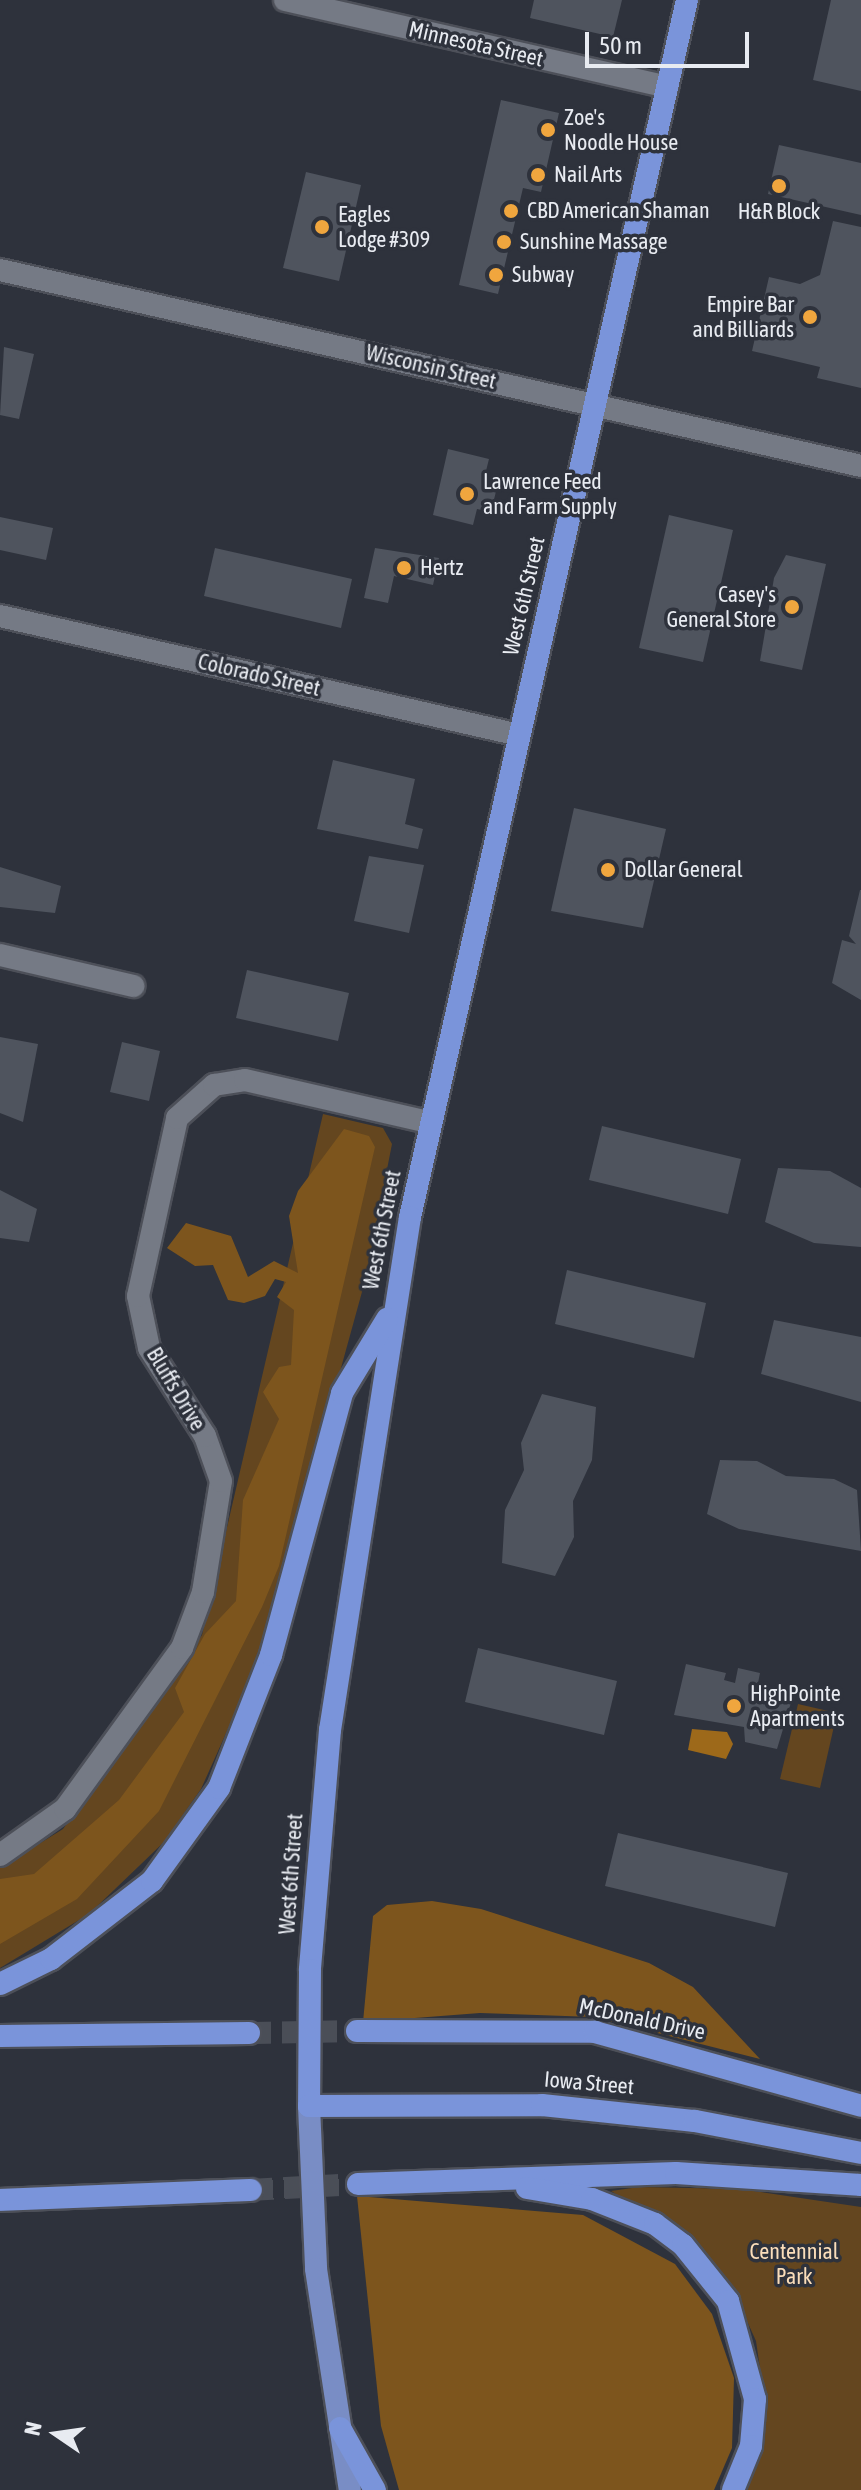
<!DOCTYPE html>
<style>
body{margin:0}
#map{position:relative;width:861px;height:2490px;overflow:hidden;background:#2e323c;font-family:"Asap Condensed",sans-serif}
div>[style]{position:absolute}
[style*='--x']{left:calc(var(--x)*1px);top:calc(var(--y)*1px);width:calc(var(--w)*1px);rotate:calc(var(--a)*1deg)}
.green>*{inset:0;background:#64461f}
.forest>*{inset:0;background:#7d551d}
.water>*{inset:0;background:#9d691a}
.building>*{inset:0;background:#4f545e}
.trunk-tunnel>*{height:22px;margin-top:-11px;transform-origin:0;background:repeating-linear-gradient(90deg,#4a4e57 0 22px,transparent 0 33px)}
.roads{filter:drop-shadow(2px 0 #4d5059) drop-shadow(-2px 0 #4d5059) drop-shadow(0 2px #4d5059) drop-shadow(0 -2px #4d5059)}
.minor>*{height:22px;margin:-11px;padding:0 11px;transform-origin:11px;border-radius:11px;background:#757a85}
.primary>*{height:22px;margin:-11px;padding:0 11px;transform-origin:11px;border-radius:11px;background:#798dc5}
.trunk>*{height:22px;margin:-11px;padding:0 11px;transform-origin:11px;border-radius:11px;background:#7a94da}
.dots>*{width:22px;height:22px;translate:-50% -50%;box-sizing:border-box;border:4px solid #2e323c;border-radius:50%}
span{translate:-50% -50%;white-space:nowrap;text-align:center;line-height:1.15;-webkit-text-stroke:7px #2e323c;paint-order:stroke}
.street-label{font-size:22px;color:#e8ebf1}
.poi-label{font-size:22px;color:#e8ebf1}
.left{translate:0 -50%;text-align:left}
.right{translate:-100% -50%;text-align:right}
.park-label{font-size:22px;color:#faddba}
.north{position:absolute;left:16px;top:2394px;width:80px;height:80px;-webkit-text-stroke:6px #2e323c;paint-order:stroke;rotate:283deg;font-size:22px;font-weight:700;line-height:32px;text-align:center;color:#e8ebf1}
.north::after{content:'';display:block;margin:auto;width:28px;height:36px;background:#e8ebf1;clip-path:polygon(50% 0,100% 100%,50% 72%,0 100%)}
.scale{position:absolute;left:585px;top:32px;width:164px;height:36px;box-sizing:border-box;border:4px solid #e8ebf1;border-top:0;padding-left:10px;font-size:24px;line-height:28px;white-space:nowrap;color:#e8ebf1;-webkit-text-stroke:6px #2e323c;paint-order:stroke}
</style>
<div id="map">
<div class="green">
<i style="clip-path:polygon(323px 1114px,383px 1128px,392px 1144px,365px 1281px,263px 1651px,201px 1789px,164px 1842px,89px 1914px,0 1968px,0 1868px,63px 1829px,202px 1635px)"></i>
<i style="clip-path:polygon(798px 1704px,837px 1713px,820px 1788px,780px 1779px)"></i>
<i style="clip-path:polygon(639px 2187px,740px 2189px,861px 2207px,861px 2490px,745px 2490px,765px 2403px,756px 2341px,729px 2281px,704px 2251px,611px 2191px)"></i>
</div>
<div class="forest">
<i style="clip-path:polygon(344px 1129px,369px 1136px,375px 1147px,279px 1566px,262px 1607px,159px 1811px,77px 1899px,0 1944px,0 1879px,34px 1874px,119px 1800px,184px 1712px,175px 1688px,205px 1634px,236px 1601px,243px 1500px,279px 1419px,263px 1392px,279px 1367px,291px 1365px,294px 1310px,277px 1297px,286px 1282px,275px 1279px,265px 1296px,244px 1303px,228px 1300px,213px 1265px,195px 1266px,167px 1248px,186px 1223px,231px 1236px,248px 1277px,274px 1261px,298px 1273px,289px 1216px,298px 1191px)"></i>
<i style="clip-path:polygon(432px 1901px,481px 1909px,649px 1963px,693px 1987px,760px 2059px,594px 2017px,480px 2013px,363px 2022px,373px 1916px,387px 1905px)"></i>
<i style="clip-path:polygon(357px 2196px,583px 2215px,675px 2264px,712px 2314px,734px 2378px,732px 2448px,714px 2490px,399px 2490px,381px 2426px)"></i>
</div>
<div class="water">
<i style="clip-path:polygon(692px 1729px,727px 1732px,733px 1744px,726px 1759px,688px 1750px)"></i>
</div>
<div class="building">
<i style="clip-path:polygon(534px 0,622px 0,613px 37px,530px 18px)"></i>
<i style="clip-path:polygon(831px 0,861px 0,861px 91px,813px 80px)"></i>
<i style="clip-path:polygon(501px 100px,559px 113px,541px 192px,523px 188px,498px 294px,459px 285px)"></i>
<i style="clip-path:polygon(779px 145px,861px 163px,861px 215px,768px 194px)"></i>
<i style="clip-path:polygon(306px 172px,361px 185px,339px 281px,283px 268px)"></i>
<i style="clip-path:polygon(833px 221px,861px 227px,861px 388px,817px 378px,820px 367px,752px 351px,769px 277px,800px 284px,820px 275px)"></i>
<i style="clip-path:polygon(4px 347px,34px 354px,19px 419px,0 415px)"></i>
<i style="clip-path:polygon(448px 449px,489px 459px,485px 475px,499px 479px,491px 512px,477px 509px,473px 525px,433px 515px)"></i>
<i style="clip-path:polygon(669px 515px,733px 530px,703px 662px,639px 648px)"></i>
<i style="clip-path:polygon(0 517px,53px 528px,46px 560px,0 550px)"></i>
<i style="clip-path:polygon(215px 548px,352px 579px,341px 628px,204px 596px)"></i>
<i style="clip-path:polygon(375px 548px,439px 558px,433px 585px,394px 576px,388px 603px,364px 598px)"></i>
<i style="clip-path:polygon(786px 555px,826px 564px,802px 670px,760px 661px,774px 578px)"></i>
<i style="clip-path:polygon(333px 760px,415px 779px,405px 824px,423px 829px,418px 849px,317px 829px)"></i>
<i style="clip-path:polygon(574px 808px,666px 829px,643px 928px,551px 911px)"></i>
<i style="clip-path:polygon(369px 856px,424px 865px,409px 933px,354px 921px)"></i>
<i style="clip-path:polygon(0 867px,61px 886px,55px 913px,0 907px)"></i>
<i style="clip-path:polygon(860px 890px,861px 890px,861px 1000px,832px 983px,842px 940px,856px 944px,849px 936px)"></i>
<i style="clip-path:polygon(247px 970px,349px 993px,338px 1041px,236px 1018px)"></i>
<i style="clip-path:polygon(0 1037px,38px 1044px,23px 1122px,0 1113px)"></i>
<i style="clip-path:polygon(122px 1042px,160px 1051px,149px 1101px,110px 1092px)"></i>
<i style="clip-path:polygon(602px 1126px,741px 1159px,728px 1214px,589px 1180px)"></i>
<i style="clip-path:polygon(778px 1168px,830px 1171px,861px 1188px,861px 1247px,814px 1243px,765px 1222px)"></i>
<i style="clip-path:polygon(0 1190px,37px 1209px,29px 1242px,0 1238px)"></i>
<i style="clip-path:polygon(567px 1270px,706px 1303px,694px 1358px,555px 1324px)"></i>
<i style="clip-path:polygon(774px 1320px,861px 1337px,861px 1402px,761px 1374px)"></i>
<i style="clip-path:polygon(542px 1394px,596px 1407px,592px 1460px,573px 1501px,574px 1537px,555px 1576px,502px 1563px,505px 1510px,524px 1470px,521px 1443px)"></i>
<i style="clip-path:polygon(720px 1460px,757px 1461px,786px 1476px,834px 1479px,857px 1490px,861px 1551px,739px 1529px,707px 1514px)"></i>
<i style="clip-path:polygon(478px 1648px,617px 1681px,604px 1735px,465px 1702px)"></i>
<i style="clip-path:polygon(686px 1664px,726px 1673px,724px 1680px,735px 1683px,738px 1668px,760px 1673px,757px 1688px,793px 1696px,777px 1749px,745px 1742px,744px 1727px,674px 1715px)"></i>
<i style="clip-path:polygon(618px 1833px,788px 1873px,775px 1927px,605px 1886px)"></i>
</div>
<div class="trunk-tunnel">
<i style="--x:249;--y:2033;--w:108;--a:-1.1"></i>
<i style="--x:251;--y:2190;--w:107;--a:-3.2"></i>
</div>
<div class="roads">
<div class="minor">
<i style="--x:285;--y:0;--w:392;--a:12.8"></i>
<i style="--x:0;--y:270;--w:883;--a:12.82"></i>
<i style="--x:0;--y:616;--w:532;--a:12.91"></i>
<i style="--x:0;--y:955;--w:137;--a:13.1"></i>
<i style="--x:0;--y:1855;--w:80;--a:-35.3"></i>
<i style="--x:65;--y:1809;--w:199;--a:-54"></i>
<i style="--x:182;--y:1648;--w:60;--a:-69.4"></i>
<i style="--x:203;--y:1592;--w:112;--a:-80.8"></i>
<i style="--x:221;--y:1481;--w:48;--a:-109.6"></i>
<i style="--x:205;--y:1436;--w:104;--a:-122.5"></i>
<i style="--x:149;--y:1348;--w:53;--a:-101.9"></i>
<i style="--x:138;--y:1296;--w:182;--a:-77.6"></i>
<i style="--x:177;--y:1118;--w:50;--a:-41.7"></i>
<i style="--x:214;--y:1085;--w:31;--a:-9"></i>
<i style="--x:245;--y:1080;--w:189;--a:12.9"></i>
</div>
<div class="primary">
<i style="--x:309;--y:2106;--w:163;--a:87.5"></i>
<i style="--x:316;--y:2269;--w:224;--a:81.3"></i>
</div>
<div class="trunk">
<i style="--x:687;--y:0;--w:1248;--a:102.82"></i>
<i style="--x:410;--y:1217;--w:519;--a:98.86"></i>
<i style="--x:330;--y:1730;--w:241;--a:94.8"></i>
<i style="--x:310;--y:1970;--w:136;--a:90.4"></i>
<i style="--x:309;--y:2106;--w:233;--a:-0.2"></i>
<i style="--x:542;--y:2105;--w:154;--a:6"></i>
<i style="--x:695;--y:2121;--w:169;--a:10.9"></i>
<i style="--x:0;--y:1984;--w:57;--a:-26.1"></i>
<i style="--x:51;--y:1959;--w:128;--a:-37.7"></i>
<i style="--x:152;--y:1881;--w:115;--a:-54.2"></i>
<i style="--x:219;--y:1788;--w:143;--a:-68.6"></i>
<i style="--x:271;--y:1655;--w:271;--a:-74.8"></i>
<i style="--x:342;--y:1393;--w:87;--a:-58.7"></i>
<i style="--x:357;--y:2031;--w:238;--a:0.2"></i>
<i style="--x:595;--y:2032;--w:276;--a:15.5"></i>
<i style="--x:0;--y:2036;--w:249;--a:-0.7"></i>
<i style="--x:358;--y:2184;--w:318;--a:-2"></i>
<i style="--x:676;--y:2173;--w:185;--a:3.7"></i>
<i style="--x:527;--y:2188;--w:66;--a:9.6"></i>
<i style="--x:592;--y:2199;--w:68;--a:21.6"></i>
<i style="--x:655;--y:2224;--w:35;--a:37"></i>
<i style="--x:683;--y:2245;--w:72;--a:51.2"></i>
<i style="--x:728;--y:2301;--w:102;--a:74.6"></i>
<i style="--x:755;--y:2399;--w:47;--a:94.9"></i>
<i style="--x:751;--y:2446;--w:48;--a:112.2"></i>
<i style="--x:0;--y:2200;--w:251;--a:-2.3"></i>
<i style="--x:340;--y:2428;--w:71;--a:60.6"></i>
</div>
</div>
<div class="dots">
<i style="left:548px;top:130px;background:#f0a63e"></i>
<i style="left:538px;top:175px;background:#f0a63e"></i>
<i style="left:779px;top:186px;background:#f0a63e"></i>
<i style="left:511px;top:211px;background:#f0a63e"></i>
<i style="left:322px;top:227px;background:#f0a63e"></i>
<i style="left:504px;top:242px;background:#f0a63e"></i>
<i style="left:496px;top:275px;background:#f0a63e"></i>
<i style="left:810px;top:317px;background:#f0a63e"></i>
<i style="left:467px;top:494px;background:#f0a63e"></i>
<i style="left:404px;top:568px;background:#f0a63e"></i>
<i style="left:792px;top:607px;background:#f0a63e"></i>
<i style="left:608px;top:870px;background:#f0a63e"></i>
<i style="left:734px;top:1706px;background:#f0a63e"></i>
</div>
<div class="street-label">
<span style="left:476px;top:44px;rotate:13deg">Minnesota Street</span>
<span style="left:431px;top:367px;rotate:13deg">Wisconsin Street</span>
<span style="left:524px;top:596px;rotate:-77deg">West 6th Street</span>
<span style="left:259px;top:675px;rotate:13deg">Colorado Street</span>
<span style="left:382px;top:1230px;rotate:-79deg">West 6th Street</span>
<span style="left:176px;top:1389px;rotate:59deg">Bluffs Drive</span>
<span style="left:291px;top:1874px;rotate:-86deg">West 6th Street</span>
<span style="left:642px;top:2019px;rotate:12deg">McDonald Drive</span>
<span style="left:589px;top:2083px;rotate:5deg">Iowa Street</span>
</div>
<div class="poi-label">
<span class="left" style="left:564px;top:130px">Zoe's<br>Noodle House</span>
<span class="left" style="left:554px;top:175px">Nail Arts</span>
<span class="left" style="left:527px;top:211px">CBD American Shaman</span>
<span style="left:779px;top:212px">H&amp;R Block</span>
<span class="left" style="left:338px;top:227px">Eagles<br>Lodge #309</span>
<span class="left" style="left:520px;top:242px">Sunshine Massage</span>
<span class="left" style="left:512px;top:275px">Subway</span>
<span class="right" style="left:794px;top:317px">Empire Bar<br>and Billiards</span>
<span class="left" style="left:483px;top:494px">Lawrence Feed<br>and Farm Supply</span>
<span class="left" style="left:420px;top:568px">Hertz</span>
<span class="right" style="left:776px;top:607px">Casey's<br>General Store</span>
<span class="left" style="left:624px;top:870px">Dollar General</span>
<span class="left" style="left:750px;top:1706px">HighPointe<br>Apartments</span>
</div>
<div class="park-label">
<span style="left:794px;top:2264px">Centennial<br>Park</span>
</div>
<div class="north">N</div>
<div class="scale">50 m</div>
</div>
